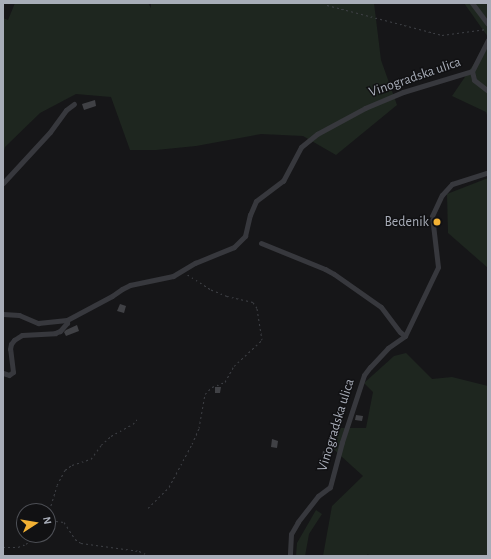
<!DOCTYPE html>
<style>
body{margin:0}
#map{position:relative;width:491px;height:559px;overflow:hidden;background:#161618;font-family:"Alegreya Sans",sans-serif}
div>[style]{position:absolute}
[style*='--x']{left:calc(var(--x)*1px);top:calc(var(--y)*1px);width:calc(var(--w)*1px);rotate:calc(var(--a)*1deg)}
.green>*{inset:0;background:#1e261f}
.building>*{inset:0;background:#404145}
.path>*{height:1px;margin-top:-0.5px;transform-origin:0;background:repeating-linear-gradient(90deg,#3d3f44 0 2px,transparent 0 5px)}
.minor>*{height:5px;margin:-2.5px;padding:0 2.5px;transform-origin:2.5px;border-radius:2.5px;background:#37383d}
.dots>*{width:11px;height:11px;translate:-50% -50%;box-sizing:border-box;border:2px solid #111113;border-radius:50%}
span{translate:-50% -50%;white-space:nowrap;text-align:center;line-height:1.15;-webkit-text-stroke:3px #111113;paint-order:stroke}
.street-label{font-size:14px;color:#a8adb8}
.poi-label{font-size:14px;color:#a8adb8}
.right{translate:-100% -50%;text-align:right}
.frame{position:absolute;inset:0;border:4px solid #a8adb8;pointer-events:none}
.north{position:absolute;left:16px;top:503px;width:40px;height:40px;box-sizing:border-box;background:#111113;border:1px solid #4d4f55;border-radius:50%;rotate:78deg;font-size:11px;font-weight:700;line-height:16px;text-align:center;color:#a8adb8}
.north::after{content:'';display:block;margin:auto;width:14px;height:18px;background:#f2b134;clip-path:polygon(50% 0,100% 100%,50% 72%,0 100%)}
</style>
<div id="map">
<div class="green">
<i style="clip-path:polygon(15px 3px,148px 3px,151px 8px,151px 3px,374px 3px,381px 60px,397px 105px,336px 155px,303px 136px,261px 134px,196px 146px,156px 150px,130px 150px,111px 97px,76px 94px,40px 113px,5px 147px,3px 155px,3px 18px,8px 20px)"></i>
<i style="clip-path:polygon(464px 3px,488px 3px,488px 37px)"></i>
<i style="clip-path:polygon(488px 43px,488px 118px,486px 112px,452px 96px)"></i>
<i style="clip-path:polygon(488px 178px,488px 268px,448px 233px,447px 194px)"></i>
<i style="clip-path:polygon(406px 353px,432px 379px,452px 377px,488px 386px,488px 556px,369px 556px,368px 554px,366px 556px,323px 556px,332px 506px,363px 476px,330px 446px,337px 428px,366px 428px,373px 392px,364px 383px,394px 356px)"></i>
<i style="clip-path:polygon(316px 510px,322px 514px,309px 534px,305px 556px,296px 556px,297px 543px)"></i>
</div>
<div class="building">
<i style="clip-path:polygon(95px 100px,96px 106px,84px 110px,82px 104px)"></i>
<i style="clip-path:polygon(120px 304px,126px 306px,124px 313px,117px 311px)"></i>
<i style="clip-path:polygon(77px 325px,79px 331px,66px 336px,64px 332px,66px 330px)"></i>
<i style="clip-path:polygon(215px 387px,221px 387px,220px 393px,215px 393px)"></i>
<i style="clip-path:polygon(356px 415px,363px 416px,362px 421px,355px 420px)"></i>
<i style="clip-path:polygon(272px 439px,278px 441px,277px 448px,271px 447px)"></i>
<i style="clip-path:polygon(323px 451px,329px 453px,328px 459px,322px 457px)"></i>
</div>
<div class="path">
<i style="--x:327;--y:5;--w:119;--a:14.6"></i>
<i style="--x:442;--y:35;--w:45;--a:-7.6"></i>
<i style="--x:148;--y:508;--w:30;--a:-45"></i>
<i style="--x:169;--y:487;--w:49;--a:-61.9"></i>
<i style="--x:192;--y:444;--w:17;--a:-66"></i>
<i style="--x:199;--y:428;--w:35;--a:-80"></i>
<i style="--x:205;--y:394;--w:10;--a:-45"></i>
<i style="--x:212;--y:387;--w:14;--a:-21"></i>
<i style="--x:225;--y:382;--w:18;--a:-61"></i>
<i style="--x:234;--y:366;--w:38;--a:-43"></i>
<i style="--x:262;--y:340;--w:32;--a:-99"></i>
<i style="--x:257;--y:308;--w:7;--a:-124"></i>
<i style="--x:253;--y:302;--w:27;--a:-167"></i>
<i style="--x:227;--y:296;--w:18;--a:-158"></i>
<i style="--x:210;--y:289;--w:27;--a:-147"></i>
<i style="--x:48;--y:515;--w:31;--a:-73"></i>
<i style="--x:57;--y:485;--w:17;--a:-62"></i>
<i style="--x:65;--y:470;--w:9;--a:-36"></i>
<i style="--x:72;--y:465;--w:20;--a:-18"></i>
<i style="--x:91;--y:459;--w:17;--a:-54"></i>
<i style="--x:101;--y:445;--w:13;--a:-42"></i>
<i style="--x:111;--y:436;--w:25;--a:-29"></i>
<i style="--x:133;--y:424;--w:6;--a:-51"></i>
<i style="--x:48;--y:525;--w:9;--a:-27"></i>
<i style="--x:56;--y:521;--w:8;--a:7"></i>
<i style="--x:64;--y:522;--w:20;--a:57"></i>
<i style="--x:75;--y:539;--w:7;--a:34"></i>
<i style="--x:81;--y:543;--w:59;--a:7.9"></i>
<i style="--x:139;--y:551;--w:12;--a:24"></i>
<i style="--x:3;--y:547;--w:15;--a:0"></i>
<i style="--x:18;--y:547;--w:9;--a:-21"></i>
<i style="--x:26;--y:544;--w:13;--a:-45"></i>
</div>
<div class="minor">
<i style="--x:472;--y:3;--w:26;--a:53"></i>
<i style="--x:488;--y:40;--w:35;--a:117"></i>
<i style="--x:472;--y:71;--w:9;--a:77"></i>
<i style="--x:474;--y:80;--w:18;--a:38"></i>
<i style="--x:3;--y:183;--w:69;--a:-47.3"></i>
<i style="--x:50;--y:132;--w:27;--a:-54"></i>
<i style="--x:66;--y:110;--w:10;--a:-37"></i>
<i style="--x:261;--y:243;--w:69;--a:22.1"></i>
<i style="--x:325;--y:269;--w:10;--a:29"></i>
<i style="--x:334;--y:274;--w:57;--a:35.1"></i>
<i style="--x:381;--y:307;--w:31;--a:53"></i>
<i style="--x:400;--y:332;--w:6;--a:39"></i>
<i style="--x:405;--y:336;--w:21;--a:145"></i>
<i style="--x:388;--y:348;--w:26;--a:133"></i>
<i style="--x:370;--y:367;--w:10;--a:127"></i>
<i style="--x:364;--y:375;--w:71;--a:108.2"></i>
<i style="--x:342;--y:442;--w:47;--a:104.9"></i>
<i style="--x:330;--y:487;--w:15;--a:143"></i>
<i style="--x:318;--y:496;--w:33;--a:128"></i>
<i style="--x:298;--y:522;--w:14;--a:120"></i>
<i style="--x:291;--y:534;--w:22;--a:93"></i>
<i style="--x:3;--y:314;--w:16;--a:4"></i>
<i style="--x:19;--y:315;--w:21;--a:23"></i>
<i style="--x:38;--y:323;--w:29;--a:-6"></i>
<i style="--x:67;--y:320;--w:51;--a:-28.1"></i>
<i style="--x:112;--y:296;--w:12;--a:-35"></i>
<i style="--x:122;--y:289;--w:9;--a:-27"></i>
<i style="--x:130;--y:285;--w:44;--a:-11.8"></i>
<i style="--x:173;--y:276;--w:26;--a:-31"></i>
<i style="--x:195;--y:263;--w:42;--a:-22.3"></i>
<i style="--x:234;--y:247;--w:16;--a:-45"></i>
<i style="--x:245;--y:236;--w:22;--a:-77"></i>
<i style="--x:250;--y:215;--w:15;--a:-67"></i>
<i style="--x:256;--y:201;--w:34;--a:-37"></i>
<i style="--x:283;--y:181;--w:38;--a:-62"></i>
<i style="--x:301;--y:147;--w:21;--a:-39"></i>
<i style="--x:317;--y:134;--w:55;--a:-28.4"></i>
<i style="--x:365;--y:108;--w:41;--a:-22.8"></i>
<i style="--x:403;--y:92;--w:72;--a:-16.9"></i>
<i style="--x:405;--y:336;--w:76;--a:-64.4"></i>
<i style="--x:438;--y:267;--w:51;--a:-96.7"></i>
<i style="--x:432;--y:216;--w:23;--a:-65"></i>
<i style="--x:442;--y:195;--w:15;--a:-48"></i>
<i style="--x:452;--y:184;--w:38;--a:-18"></i>
<i style="--x:3;--y:373;--w:6;--a:18"></i>
<i style="--x:9;--y:375;--w:5;--a:-37"></i>
<i style="--x:13;--y:372;--w:23;--a:-97"></i>
<i style="--x:10;--y:349;--w:5;--a:-79"></i>
<i style="--x:11;--y:344;--w:5;--a:-53"></i>
<i style="--x:14;--y:340;--w:9;--a:-32"></i>
<i style="--x:22;--y:335;--w:33;--a:-3"></i>
<i style="--x:55;--y:333;--w:5;--a:-22"></i>
<i style="--x:60;--y:331;--w:11;--a:-49"></i>
<i style="--x:67;--y:323;--w:3;--a:-90"></i>
</div>
<div class="dots">
<i style="left:437px;top:222px;background:#f2b134"></i>
</div>
<div class="street-label">
<span style="left:415px;top:77px;rotate:-19deg">Vinogradska ulica</span>
<span style="left:336px;top:425px;rotate:-73deg">Vinogradska ulica</span>
</div>
<div class="poi-label">
<span class="right" style="left:429px;top:222px">Bedenik</span>
</div>
<div class="frame"></div>
<div class="north">N</div>
</div>
